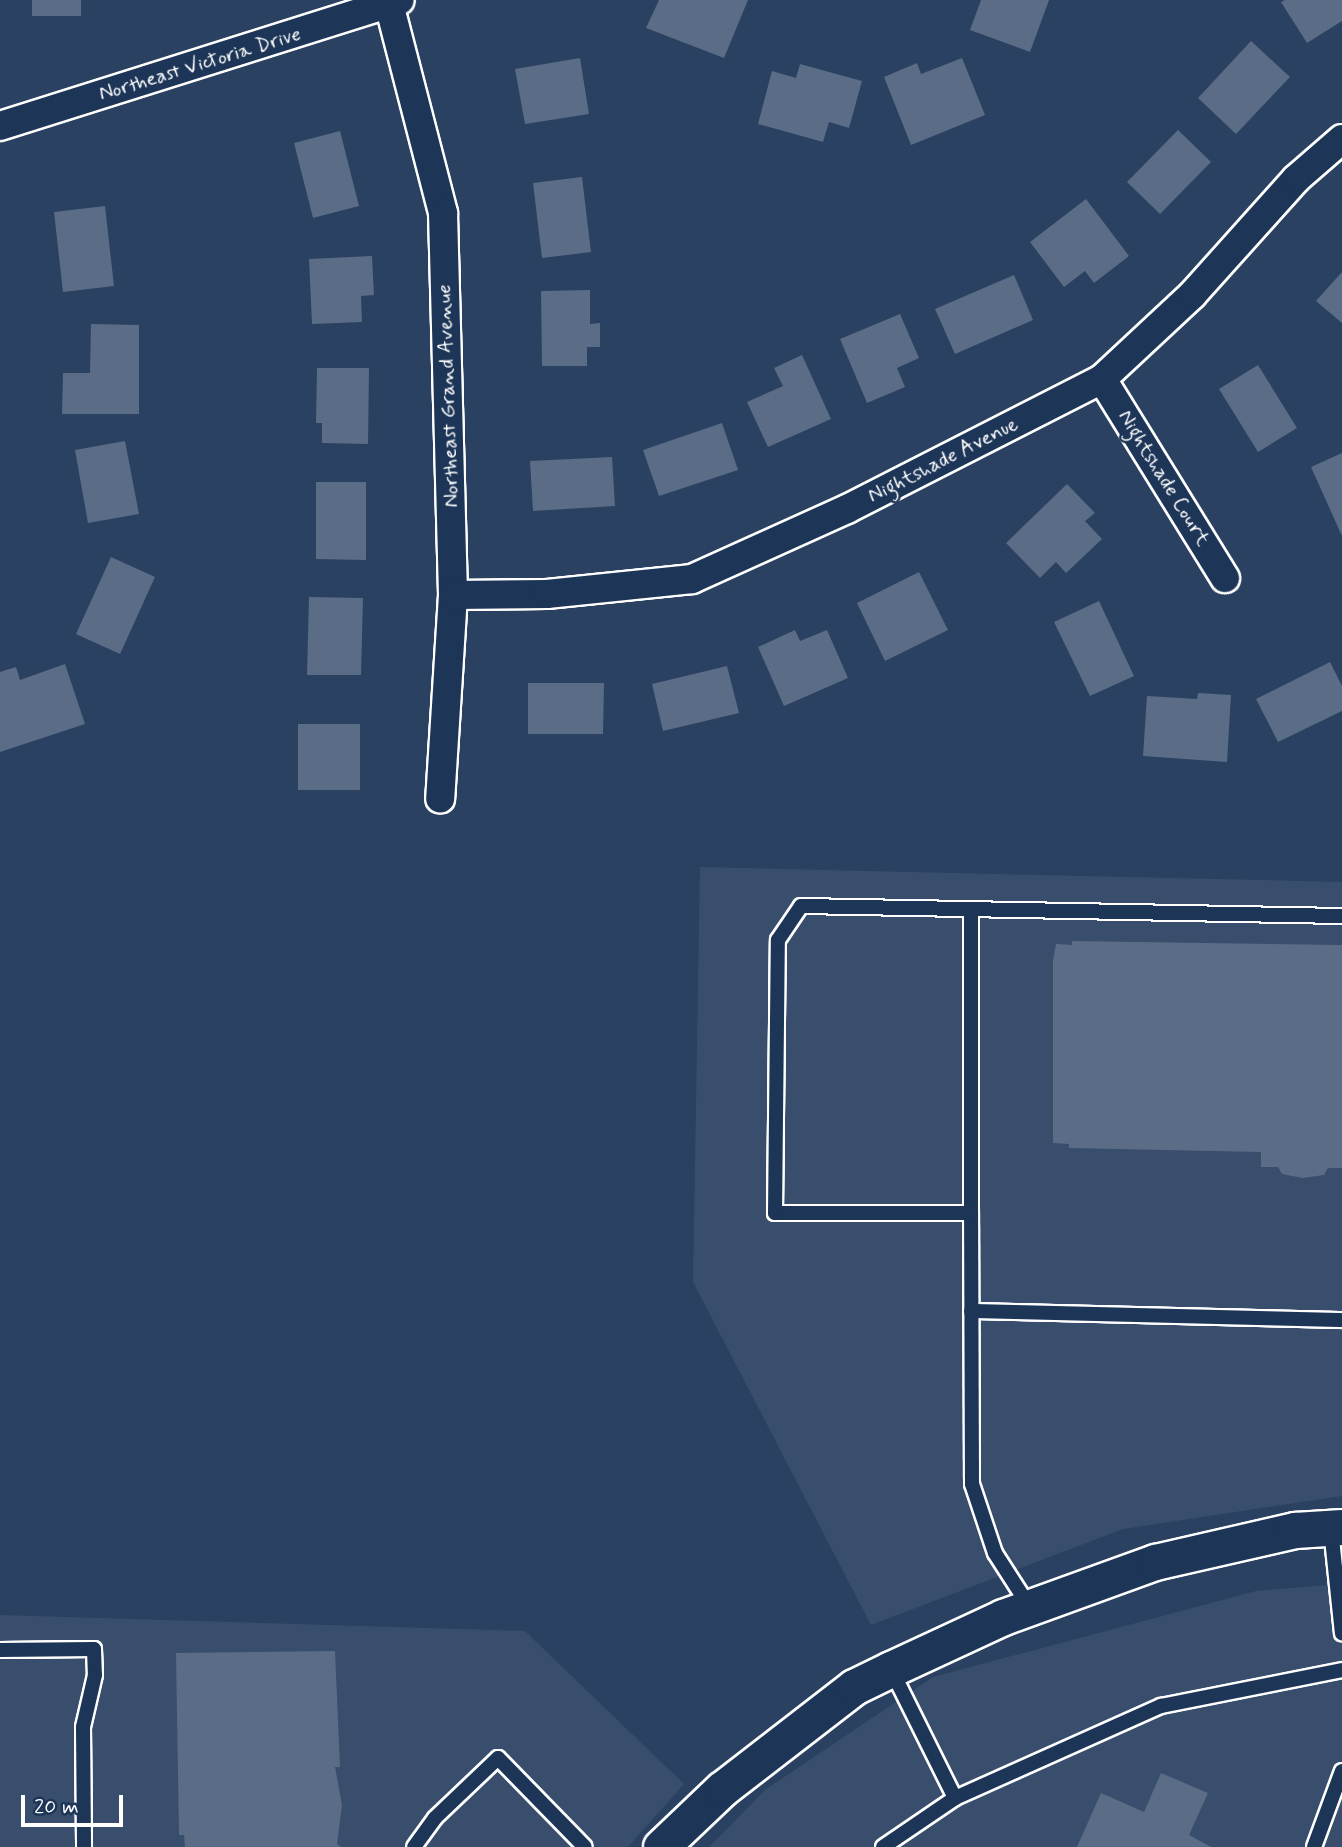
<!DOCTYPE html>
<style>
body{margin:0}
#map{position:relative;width:1342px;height:1847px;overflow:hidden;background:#2a4161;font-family:Mynerve,sans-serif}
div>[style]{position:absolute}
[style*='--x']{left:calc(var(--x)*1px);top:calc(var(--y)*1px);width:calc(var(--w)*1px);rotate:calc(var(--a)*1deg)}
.built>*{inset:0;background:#394e6c}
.building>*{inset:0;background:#5b6c86}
.roads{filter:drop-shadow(2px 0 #fff) drop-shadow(-2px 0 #fff) drop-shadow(0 2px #fff) drop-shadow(0 -2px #fff)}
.service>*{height:14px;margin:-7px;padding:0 7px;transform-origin:7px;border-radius:7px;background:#1d3557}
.minor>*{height:28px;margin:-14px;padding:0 14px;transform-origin:14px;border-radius:14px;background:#1d3557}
.tertiary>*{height:35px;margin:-17.5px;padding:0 17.5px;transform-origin:17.5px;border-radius:17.5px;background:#1d3557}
span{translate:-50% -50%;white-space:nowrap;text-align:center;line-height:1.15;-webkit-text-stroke:5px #1d3557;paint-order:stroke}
.street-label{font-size:21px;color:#fff}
.scale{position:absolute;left:21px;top:1795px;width:102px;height:32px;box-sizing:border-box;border:4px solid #fff;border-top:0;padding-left:9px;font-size:21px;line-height:24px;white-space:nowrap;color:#fff;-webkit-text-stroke:5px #1d3557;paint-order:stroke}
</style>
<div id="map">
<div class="built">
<i style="clip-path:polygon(700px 867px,1342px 882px,1342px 1496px,1123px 1529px,871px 1625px,693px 1282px)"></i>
<i style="clip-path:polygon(1342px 1584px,1342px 1847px,709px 1847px,765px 1790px,933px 1677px,1256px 1591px)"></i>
<i style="clip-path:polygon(0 1615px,525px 1631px,684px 1784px,628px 1847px,0 1847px)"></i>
</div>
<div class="building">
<i style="clip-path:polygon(32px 0,81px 0,81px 16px,32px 16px)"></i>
<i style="clip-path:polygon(659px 0,748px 0,724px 58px,646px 28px)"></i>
<i style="clip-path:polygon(981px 0,1049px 0,1030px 52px,970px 30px)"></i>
<i style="clip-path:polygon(1285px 0,1342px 0,1342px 21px,1307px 43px,1281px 2px)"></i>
<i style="clip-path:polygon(1251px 41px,1290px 77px,1236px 134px,1198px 98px)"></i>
<i style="clip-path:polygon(580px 58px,589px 114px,525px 124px,515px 69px)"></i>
<i style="clip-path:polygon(962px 58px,985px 115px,911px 145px,884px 77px,917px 63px,921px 74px)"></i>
<i style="clip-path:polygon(800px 64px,862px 81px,849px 128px,829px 122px,823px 142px,758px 124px,772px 71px,796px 78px)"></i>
<i style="clip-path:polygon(1178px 130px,1211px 162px,1160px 214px,1127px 182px)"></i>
<i style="clip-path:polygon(340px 131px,359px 206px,313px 218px,294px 143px)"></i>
<i style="clip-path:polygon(582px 177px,591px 252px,542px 258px,533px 183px)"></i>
<i style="clip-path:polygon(1086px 199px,1129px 256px,1094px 283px,1085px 271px,1064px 287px,1030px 242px)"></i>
<i style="clip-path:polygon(105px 206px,114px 286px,63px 292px,54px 212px)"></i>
<i style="clip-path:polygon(372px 256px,374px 295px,361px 296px,362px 322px,312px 324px,309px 259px)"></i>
<i style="clip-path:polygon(1342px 272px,1342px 323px,1316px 301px)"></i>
<i style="clip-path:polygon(1014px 275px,1033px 320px,955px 354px,935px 309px)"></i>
<i style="clip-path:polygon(590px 290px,590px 324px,600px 323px,600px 347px,587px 347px,587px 366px,542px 366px,541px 291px)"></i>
<i style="clip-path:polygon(900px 314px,919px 358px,897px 368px,905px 387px,867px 403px,840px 339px)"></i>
<i style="clip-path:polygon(91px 324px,139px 325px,139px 414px,62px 414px,63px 373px,90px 373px)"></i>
<i style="clip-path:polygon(802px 355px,831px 419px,768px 447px,747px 402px,783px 386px,774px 368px)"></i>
<i style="clip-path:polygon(1258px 365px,1297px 428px,1258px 452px,1219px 389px)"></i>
<i style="clip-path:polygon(317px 368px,369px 368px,368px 444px,322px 443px,322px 423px,316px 423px)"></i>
<i style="clip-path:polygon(722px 423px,738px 470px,659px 496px,643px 450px)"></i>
<i style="clip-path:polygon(125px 441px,139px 514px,88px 523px,75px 450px)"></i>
<i style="clip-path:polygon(1342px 453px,1342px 536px,1311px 467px)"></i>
<i style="clip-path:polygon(612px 457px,615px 506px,533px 511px,530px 461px)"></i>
<i style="clip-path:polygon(316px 482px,366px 482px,366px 560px,316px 559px)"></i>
<i style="clip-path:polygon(1067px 484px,1095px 513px,1085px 521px,1102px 539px,1066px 573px,1056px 562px,1040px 578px,1006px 543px)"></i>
<i style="clip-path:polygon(111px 557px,155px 577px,120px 654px,76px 634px)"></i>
<i style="clip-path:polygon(919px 572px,948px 630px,885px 661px,857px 603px)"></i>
<i style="clip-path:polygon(309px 597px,363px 598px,361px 675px,307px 675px)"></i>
<i style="clip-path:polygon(1099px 601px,1134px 676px,1090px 696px,1054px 622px)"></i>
<i style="clip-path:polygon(795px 630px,800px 641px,827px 630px,848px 678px,784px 706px,758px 647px)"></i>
<i style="clip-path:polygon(1330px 662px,1342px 686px,1342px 711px,1278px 742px,1256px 699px)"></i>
<i style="clip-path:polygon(65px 664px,85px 724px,0 752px,0 672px,16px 667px,20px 680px)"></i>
<i style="clip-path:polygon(727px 666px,739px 713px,663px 731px,652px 684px)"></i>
<i style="clip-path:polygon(528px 683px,604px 683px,603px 734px,528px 734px)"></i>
<i style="clip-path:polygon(1198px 693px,1231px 695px,1227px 762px,1143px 756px,1147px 696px,1197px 699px)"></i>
<i style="clip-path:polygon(298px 724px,360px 724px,360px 790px,298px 790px)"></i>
<i style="clip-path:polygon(1072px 941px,1342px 945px,1342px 1168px,1328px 1168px,1324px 1175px,1303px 1178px,1282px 1174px,1278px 1167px,1261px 1167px,1261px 1152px,1069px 1148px,1069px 1144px,1053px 1143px,1053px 960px,1056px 944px,1072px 945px)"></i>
<i style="clip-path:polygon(335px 1651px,340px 1767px,335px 1767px,342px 1805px,337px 1844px,341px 1847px,185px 1847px,184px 1835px,179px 1835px,176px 1653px)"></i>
<i style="clip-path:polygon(1161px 1773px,1208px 1793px,1189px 1835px,1211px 1847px,1077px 1847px,1101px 1793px,1144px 1812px)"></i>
</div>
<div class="roads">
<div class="service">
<i style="--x:971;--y:909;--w:304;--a:90"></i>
<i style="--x:971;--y:1311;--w:371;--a:1.4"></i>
<i style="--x:1331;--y:1529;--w:105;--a:84"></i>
<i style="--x:1029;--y:1606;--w:63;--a:-122.7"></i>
<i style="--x:995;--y:1553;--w:73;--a:-108.4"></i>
<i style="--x:972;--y:1484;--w:271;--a:-90.2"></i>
<i style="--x:971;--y:1213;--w:196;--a:180"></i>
<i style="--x:775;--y:1213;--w:273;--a:-89.4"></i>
<i style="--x:778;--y:940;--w:41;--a:-55.9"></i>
<i style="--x:801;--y:906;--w:541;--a:1.06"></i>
<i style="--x:0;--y:1650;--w:94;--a:-0.6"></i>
<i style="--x:94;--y:1649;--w:26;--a:88"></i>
<i style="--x:95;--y:1675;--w:53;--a:103"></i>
<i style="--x:83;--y:1727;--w:120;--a:89.5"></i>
<i style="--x:955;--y:1798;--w:226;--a:-24.1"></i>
<i style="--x:1161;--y:1706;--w:185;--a:-11.2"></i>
<i style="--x:414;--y:1847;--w:36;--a:-54"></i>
<i style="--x:435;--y:1818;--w:87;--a:-43.6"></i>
<i style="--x:498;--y:1758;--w:124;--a:45.7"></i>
<i style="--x:883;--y:1847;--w:87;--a:-34.2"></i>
<i style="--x:955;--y:1798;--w:144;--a:-116.4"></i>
<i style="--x:1314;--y:1847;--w:81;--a:-69.8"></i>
</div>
<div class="minor">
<i style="--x:388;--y:0;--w:220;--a:75.5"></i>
<i style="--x:443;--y:213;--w:382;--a:88.5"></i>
<i style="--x:453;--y:595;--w:204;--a:93.6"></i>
<i style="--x:0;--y:126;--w:419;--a:-17.5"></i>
<i style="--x:1102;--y:379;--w:234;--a:58.3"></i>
<i style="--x:453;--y:595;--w:94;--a:-0.6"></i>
<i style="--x:547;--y:594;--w:146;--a:-5.9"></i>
<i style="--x:692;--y:579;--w:170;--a:-24.3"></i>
<i style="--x:847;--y:509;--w:286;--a:-27"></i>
<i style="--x:1102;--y:379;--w:123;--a:-43"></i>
<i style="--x:1192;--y:295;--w:156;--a:-48.1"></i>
<i style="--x:1296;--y:179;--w:61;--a:-41"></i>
</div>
<div class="tertiary">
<i style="--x:661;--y:1847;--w:84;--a:-43.6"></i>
<i style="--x:722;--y:1789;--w:167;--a:-37.7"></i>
<i style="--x:854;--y:1687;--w:41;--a:-25.9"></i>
<i style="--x:891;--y:1669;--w:123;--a:-24.9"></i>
<i style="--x:1003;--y:1617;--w:162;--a:-19.9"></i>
<i style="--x:1155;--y:1562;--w:144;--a:-12.9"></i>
<i style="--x:1295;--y:1530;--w:47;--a:-3.7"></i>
</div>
</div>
<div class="street-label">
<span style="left:200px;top:64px;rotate:-17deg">Northeast Victoria Drive</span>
<span style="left:448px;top:396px;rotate:-92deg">Northeast Grand Avenue</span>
<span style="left:943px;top:460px;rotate:-27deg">Nightshade Avenue</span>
<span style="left:1164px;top:478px;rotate:58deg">Nightshade Court</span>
</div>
<div class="scale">20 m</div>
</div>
